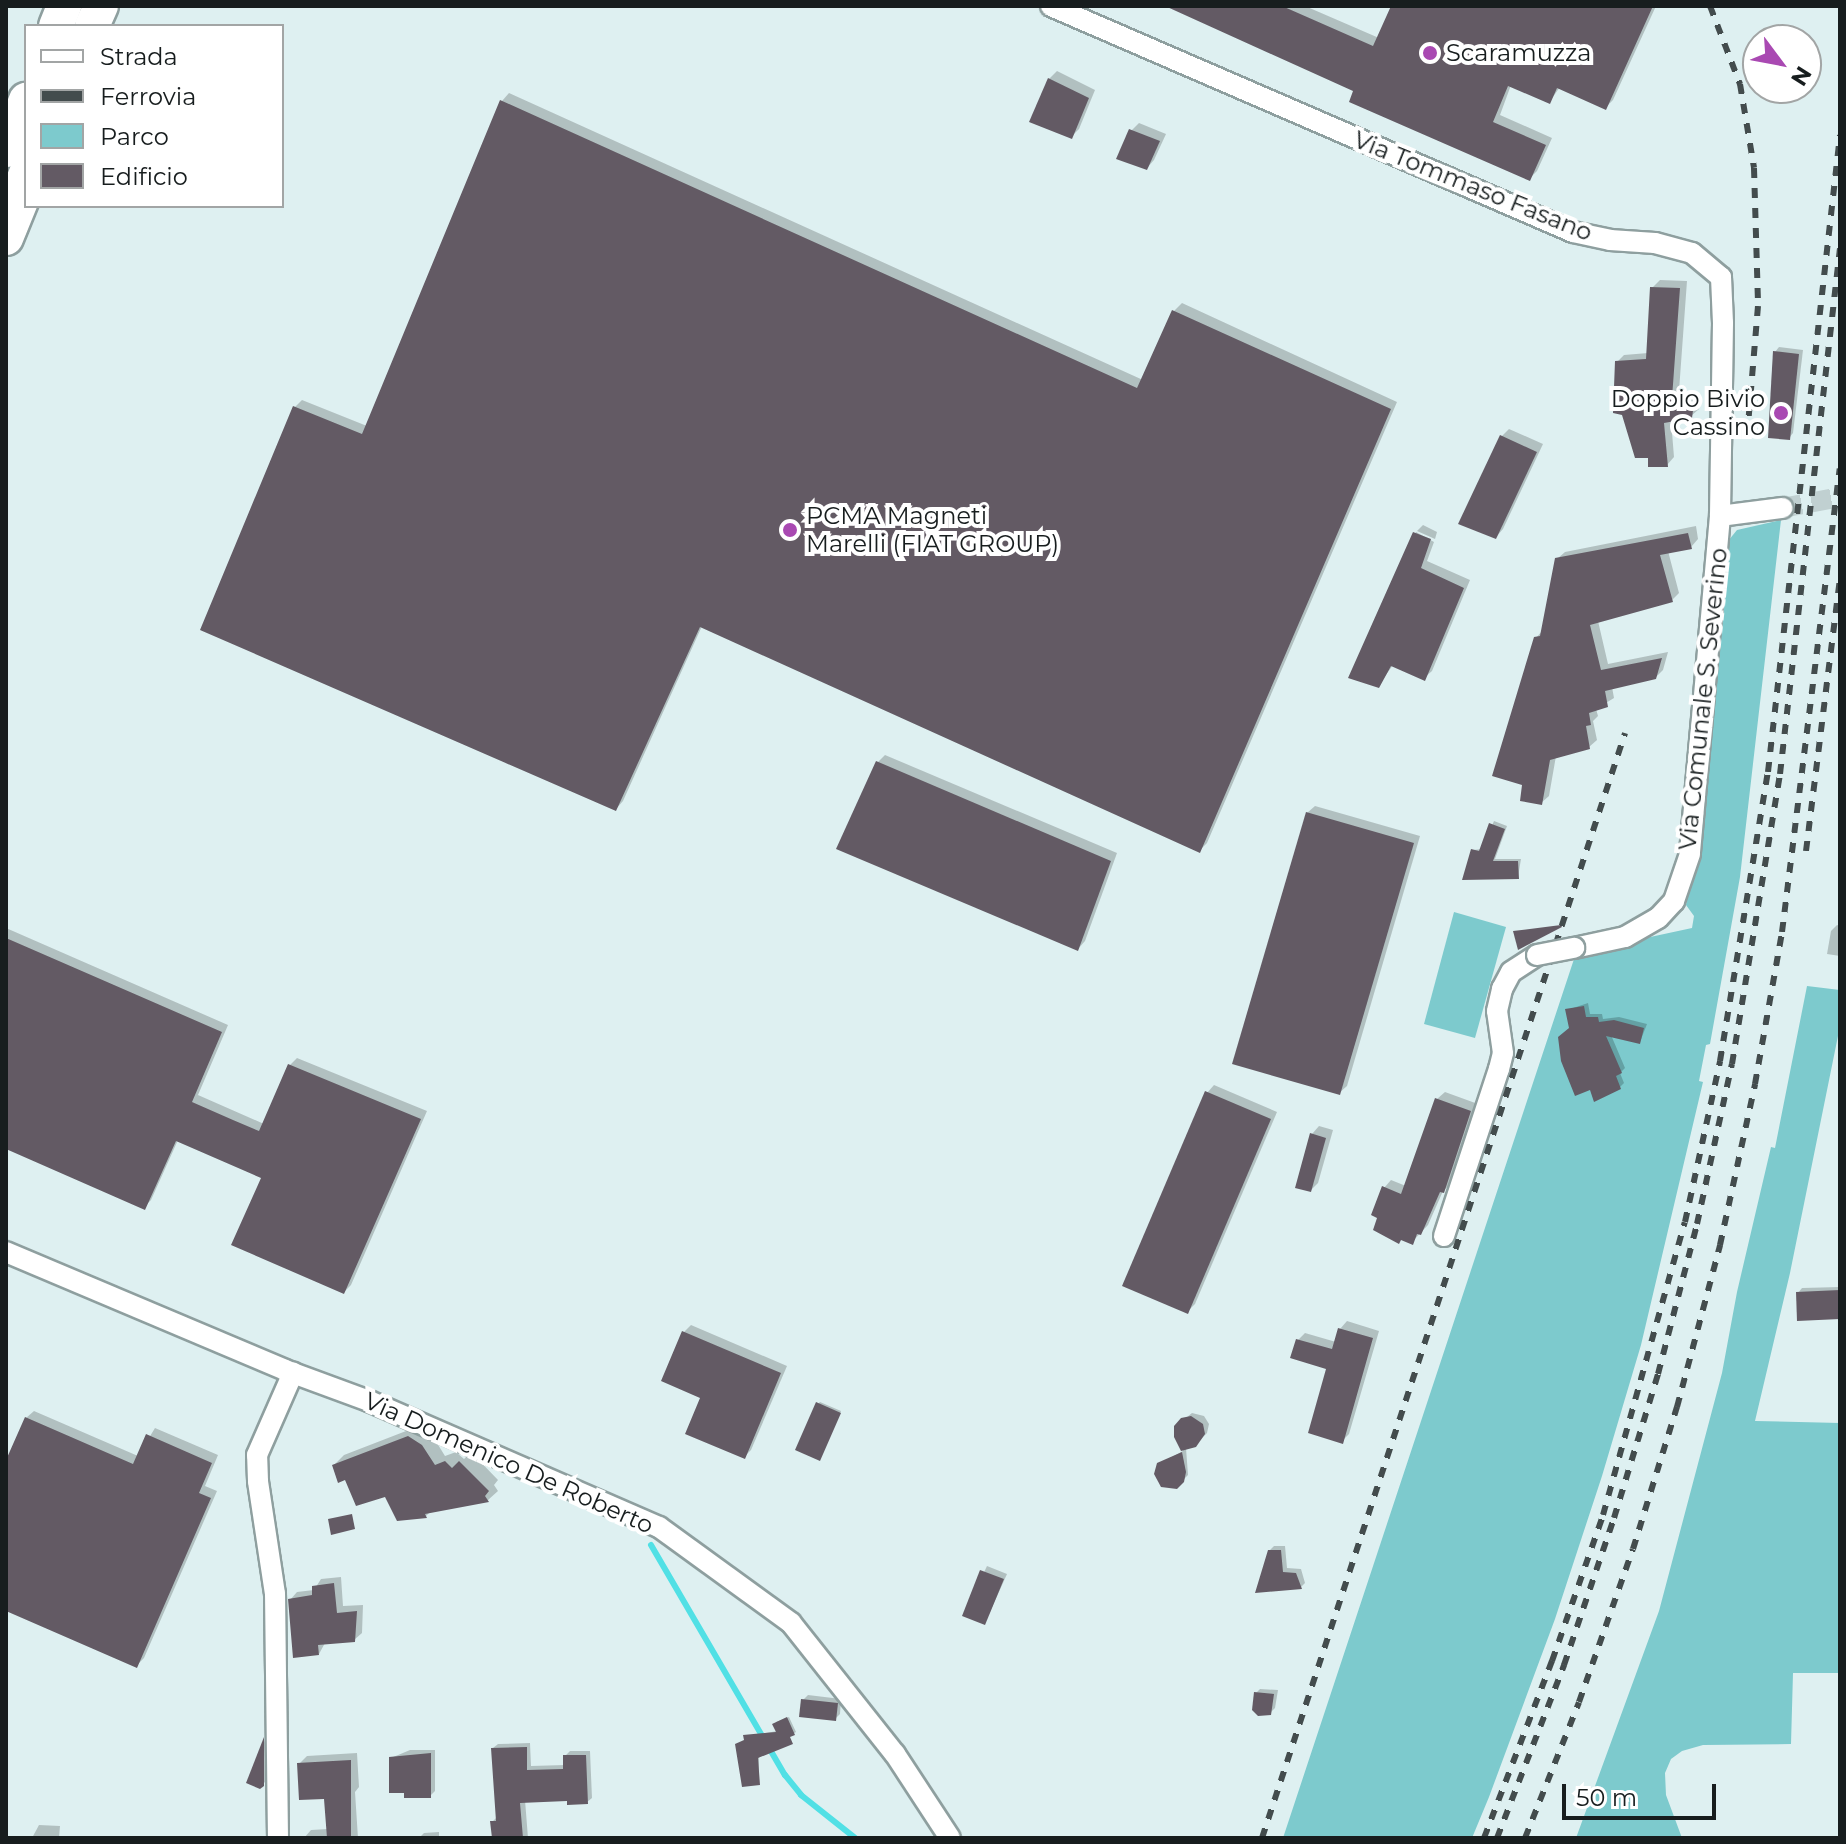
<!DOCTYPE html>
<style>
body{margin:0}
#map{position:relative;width:1846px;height:1844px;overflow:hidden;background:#def0f1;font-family:Montserrat,sans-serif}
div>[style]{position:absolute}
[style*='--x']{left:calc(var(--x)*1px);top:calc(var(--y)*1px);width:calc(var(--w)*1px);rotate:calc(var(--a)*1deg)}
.green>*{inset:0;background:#7dcacd}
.shadow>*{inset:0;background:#0003}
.stream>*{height:6px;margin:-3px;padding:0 3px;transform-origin:3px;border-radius:3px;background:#51e0e5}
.building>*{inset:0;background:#635a64}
.minor-tunnel>*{height:20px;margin-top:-10px;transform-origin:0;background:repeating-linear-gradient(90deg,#c0d0d1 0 20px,transparent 0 30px)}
.roads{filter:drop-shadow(2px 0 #8e9f9f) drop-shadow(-2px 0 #8e9f9f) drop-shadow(0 2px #8e9f9f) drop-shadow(0 -2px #8e9f9f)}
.minor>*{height:20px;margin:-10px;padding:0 10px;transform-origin:10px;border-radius:10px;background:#fff}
.trunk>*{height:34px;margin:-17px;padding:0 17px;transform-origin:17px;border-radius:17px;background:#fff}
.rail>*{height:6px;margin-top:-3px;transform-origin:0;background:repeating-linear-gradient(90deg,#434c4d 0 10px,transparent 0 20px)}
.bridges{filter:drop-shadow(2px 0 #8e9f9f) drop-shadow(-2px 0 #8e9f9f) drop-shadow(0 2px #8e9f9f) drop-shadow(0 -2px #8e9f9f)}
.minor-bridge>*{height:20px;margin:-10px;padding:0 10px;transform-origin:10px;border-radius:10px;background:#fff}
.dots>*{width:22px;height:22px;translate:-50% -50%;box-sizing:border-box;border:4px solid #fff;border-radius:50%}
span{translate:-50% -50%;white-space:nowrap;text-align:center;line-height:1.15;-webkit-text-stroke:8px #fff;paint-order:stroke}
.poi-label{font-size:24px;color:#171d1e}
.left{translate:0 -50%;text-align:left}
.right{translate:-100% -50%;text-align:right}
.street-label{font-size:24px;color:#171d1e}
.frame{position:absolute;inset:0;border:8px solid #171d1e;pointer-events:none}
.legend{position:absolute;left:24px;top:24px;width:260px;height:184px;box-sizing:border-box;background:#fff;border:2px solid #a2a5a5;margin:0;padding:10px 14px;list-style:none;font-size:24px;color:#171d1e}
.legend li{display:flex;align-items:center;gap:16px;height:40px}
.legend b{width:40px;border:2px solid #a2a5a5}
.north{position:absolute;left:1742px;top:24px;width:80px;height:80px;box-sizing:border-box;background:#fff;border:2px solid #a2a5a5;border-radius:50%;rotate:122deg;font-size:22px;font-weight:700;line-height:32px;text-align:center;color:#171d1e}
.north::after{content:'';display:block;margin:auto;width:28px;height:36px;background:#a949b2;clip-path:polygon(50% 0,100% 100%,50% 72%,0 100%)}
.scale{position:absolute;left:1562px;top:1784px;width:154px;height:36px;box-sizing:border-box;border:4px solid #171d1e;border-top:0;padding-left:10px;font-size:24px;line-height:28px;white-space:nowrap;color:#171d1e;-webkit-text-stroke:6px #fff;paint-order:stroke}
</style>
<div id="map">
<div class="green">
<i style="clip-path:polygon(1781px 520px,1740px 877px,1710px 1044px,1706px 1045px,1699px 1081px,1703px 1082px,1641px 1345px,1602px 1476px,1555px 1619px,1489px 1797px,1472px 1838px,1283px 1838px,1576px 953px,1692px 928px,1694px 916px,1686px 905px,1724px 546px,1737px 530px)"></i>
<i style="clip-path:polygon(1454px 912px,1506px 927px,1475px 1038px,1424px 1024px)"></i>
<i style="clip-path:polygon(1807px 986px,1840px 990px,1840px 1026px,1790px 1273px,1755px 1421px,1840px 1423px,1840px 1673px,1793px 1673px,1791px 1744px,1703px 1745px,1682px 1751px,1671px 1759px,1665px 1773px,1666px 1795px,1682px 1838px,1576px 1838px,1659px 1611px,1722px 1373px,1737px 1292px,1771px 1147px,1775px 1148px)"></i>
</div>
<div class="shadow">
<i style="clip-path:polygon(1169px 6px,1305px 6px,1379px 38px,1393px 6px,1656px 6px,1613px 100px,1606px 107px,1560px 87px,1550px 101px,1511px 85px,1500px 115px,1552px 138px,1537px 171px,1529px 179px,1356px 90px)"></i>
<i style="clip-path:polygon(1057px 71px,1095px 90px,1079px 129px,1071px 137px,1049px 79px)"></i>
<i style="clip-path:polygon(509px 93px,1143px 380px,1174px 311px,1182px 303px,1397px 402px,1207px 843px,1200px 850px,702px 626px,623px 801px,616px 809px,294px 408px,302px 400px,367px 426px,502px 101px)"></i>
<i style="clip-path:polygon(1139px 123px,1166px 134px,1154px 160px,1147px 168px,1131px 131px)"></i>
<i style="clip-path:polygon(1660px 280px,1687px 281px,1679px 391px,1701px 396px,1699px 409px,1691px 416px,1671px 420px,1674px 457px,1667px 465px,1650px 456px,1617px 362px,1624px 355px,1648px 353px,1652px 288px)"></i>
<i style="clip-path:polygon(1779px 347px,1803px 350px,1793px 433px,1789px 438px,1775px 352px)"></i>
<i style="clip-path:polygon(1509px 429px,1543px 444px,1503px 529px,1496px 537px,1502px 436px)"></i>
<i style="clip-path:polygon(1423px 525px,1437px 532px,1435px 539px,1417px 531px)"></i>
<i style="clip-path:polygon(1696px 526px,1698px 539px,1691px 547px,1668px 551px,1679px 593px,1672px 600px,1598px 621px,1608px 664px,1668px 652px,1663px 670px,1655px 678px,1612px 687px,1614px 698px,1596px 709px,1598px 716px,1593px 721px,1597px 740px,1589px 747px,1556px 756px,1549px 796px,1541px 803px,1536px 638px,1543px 630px,1557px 559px,1565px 552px)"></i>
<i style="clip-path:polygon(1416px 532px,1434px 542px,1427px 561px,1470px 580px,1432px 671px,1424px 678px,1393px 665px,1378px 686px,1351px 677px)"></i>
<i style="clip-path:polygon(885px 755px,1117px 853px,1085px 941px,1078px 949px,878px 762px)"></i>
<i style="clip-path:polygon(1315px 806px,1420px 836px,1347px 1086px,1339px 1093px,1307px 813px)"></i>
<i style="clip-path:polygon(1494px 821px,1507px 826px,1495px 859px,1521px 859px,1518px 877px,1473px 850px,1482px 849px)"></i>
<i style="clip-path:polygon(1837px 925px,1840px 926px,1840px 956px,1827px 954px,1831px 931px)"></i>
<i style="clip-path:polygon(6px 928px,228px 1025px,198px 1095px,264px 1124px,290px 1065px,297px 1058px,427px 1111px,351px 1285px,344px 1292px,264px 1177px,178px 1140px,151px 1200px,144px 1207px,6px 1147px)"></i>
<i style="clip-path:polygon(1588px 1003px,1590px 1014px,1602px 1014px,1603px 1019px,1619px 1017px,1647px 1024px,1640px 1042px,1611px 1035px,1625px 1068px,1620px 1073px,1624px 1083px,1620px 1087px,1571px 1028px,1567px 1010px)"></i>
<i style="clip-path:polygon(1214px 1085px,1277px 1112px,1195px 1304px,1187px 1312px,1207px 1093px)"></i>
<i style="clip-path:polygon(1445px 1092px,1478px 1104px,1451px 1184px,1443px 1191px,1428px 1225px,1412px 1242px,1384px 1188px,1391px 1180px,1406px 1186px,1437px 1099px)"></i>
<i style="clip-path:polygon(1319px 1126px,1333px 1130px,1318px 1183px,1311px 1190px,1312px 1134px)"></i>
<i style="clip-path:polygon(1840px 1287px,1840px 1317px,1798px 1293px,1802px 1288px)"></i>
<i style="clip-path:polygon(1347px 1321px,1379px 1331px,1349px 1434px,1342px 1441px,1329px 1368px,1298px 1340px,1305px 1333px,1336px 1342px,1340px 1329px)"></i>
<i style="clip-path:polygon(691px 1325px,787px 1366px,751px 1450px,744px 1457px,703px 1397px,684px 1332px)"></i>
<i style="clip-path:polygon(820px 1402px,841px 1411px,821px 1457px,818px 1404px)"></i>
<i style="clip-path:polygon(34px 1411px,138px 1456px,155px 1428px,218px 1455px,205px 1486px,217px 1491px,144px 1658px,137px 1665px,6px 1608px,6px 1465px,26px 1418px)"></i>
<i style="clip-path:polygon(1192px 1413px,1204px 1416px,1209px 1424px,1207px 1433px,1195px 1445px,1186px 1448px,1188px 1475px,1176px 1487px,1159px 1464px,1183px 1451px,1176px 1437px,1181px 1422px)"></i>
<i style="clip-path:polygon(419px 1426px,432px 1435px,445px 1456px,456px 1452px,464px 1459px,471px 1452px,498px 1480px,494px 1485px,498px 1491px,488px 1500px,431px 1511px,426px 1516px,346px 1477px,334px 1465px,344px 1455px)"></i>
<i style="clip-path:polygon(1274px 1546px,1285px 1546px,1287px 1568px,1301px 1569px,1305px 1583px,1301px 1587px,1258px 1591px,1269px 1551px)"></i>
<i style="clip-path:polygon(987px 1566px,1007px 1574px,985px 1623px,964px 1615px)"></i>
<i style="clip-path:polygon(341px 1577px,343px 1606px,363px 1605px,362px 1633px,354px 1640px,325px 1643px,319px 1654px,290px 1600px,297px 1592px,314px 1590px,321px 1579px)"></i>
<i style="clip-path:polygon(1260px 1689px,1278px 1690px,1275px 1708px,1270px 1713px,1256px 1693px)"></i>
<i style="clip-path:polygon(808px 1695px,841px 1699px,840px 1714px,836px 1718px,803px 1700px)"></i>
<i style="clip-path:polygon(789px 1717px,796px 1732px,759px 1755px,759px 1784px,746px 1736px,778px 1731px,776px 1722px)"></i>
<i style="clip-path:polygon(265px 1740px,265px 1782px,260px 1787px,249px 1782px)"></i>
<i style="clip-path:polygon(530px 1743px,531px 1766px,565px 1765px,565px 1756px,570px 1751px,590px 1751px,592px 1798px,587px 1802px,569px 1799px,525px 1800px,528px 1838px,494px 1838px,492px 1822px,498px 1816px,493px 1748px,498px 1744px)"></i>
<i style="clip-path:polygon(410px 1750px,435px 1750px,435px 1791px,430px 1796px,391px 1758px)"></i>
<i style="clip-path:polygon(357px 1753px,359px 1787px,355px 1792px,358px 1838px,304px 1838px,311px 1830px,328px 1829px,326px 1796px,299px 1764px,307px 1756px)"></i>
<i style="clip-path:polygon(39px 1825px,60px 1826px,59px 1838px,32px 1838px)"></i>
<i style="clip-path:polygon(439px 1832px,439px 1838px,419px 1838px,424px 1833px)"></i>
</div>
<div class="stream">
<i style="--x:651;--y:1545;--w:266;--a:59.8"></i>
<i style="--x:785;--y:1775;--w:26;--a:51"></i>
<i style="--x:801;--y:1795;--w:69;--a:38.5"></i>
</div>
<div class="building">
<i style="clip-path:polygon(1165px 6px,1282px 6px,1373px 46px,1391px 6px,1653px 6px,1606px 110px,1557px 88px,1550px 104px,1508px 86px,1493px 122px,1546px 145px,1530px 181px,1349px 102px,1353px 91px)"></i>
<i style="clip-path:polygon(1048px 78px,1089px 98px,1072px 139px,1029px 122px)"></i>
<i style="clip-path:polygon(500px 100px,1137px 388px,1172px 310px,1391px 409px,1200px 853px,700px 627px,616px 811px,200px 630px,293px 406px,362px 434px)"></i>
<i style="clip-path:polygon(1129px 129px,1160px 141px,1147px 170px,1116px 159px)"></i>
<i style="clip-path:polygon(1650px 287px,1680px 288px,1672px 398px,1694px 403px,1692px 418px,1664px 423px,1668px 467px,1648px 467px,1648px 458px,1635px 458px,1622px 415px,1613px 413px,1615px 361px,1646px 359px)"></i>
<i style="clip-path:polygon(1773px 351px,1799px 354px,1790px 440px,1768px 438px)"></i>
<i style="clip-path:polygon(1500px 435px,1537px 452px,1496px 539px,1458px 524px)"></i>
<i style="clip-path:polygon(1413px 532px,1431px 539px,1421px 568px,1464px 588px,1425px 681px,1391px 666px,1379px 688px,1348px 678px)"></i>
<i style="clip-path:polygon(1688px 533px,1692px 549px,1660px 555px,1673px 602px,1590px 625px,1601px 670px,1662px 658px,1656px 679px,1605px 691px,1608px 707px,1589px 713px,1591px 725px,1586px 726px,1590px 749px,1550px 760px,1542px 805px,1520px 801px,1522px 785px,1492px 776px,1534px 637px,1540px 636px,1555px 558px)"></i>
<i style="clip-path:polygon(876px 761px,1111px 861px,1078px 951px,836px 849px)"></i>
<i style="clip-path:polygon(1306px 812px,1414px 843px,1340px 1095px,1232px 1064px)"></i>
<i style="clip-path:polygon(1489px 823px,1505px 829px,1493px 861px,1518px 861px,1519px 879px,1462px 880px,1471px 849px,1479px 851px)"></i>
<i style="clip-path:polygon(1561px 925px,1562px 927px,1518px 950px,1513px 931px)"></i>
<i style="clip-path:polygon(6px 938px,222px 1032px,192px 1102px,233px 1120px,259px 1131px,288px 1064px,421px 1119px,344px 1294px,231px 1245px,261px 1178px,176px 1141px,145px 1210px,6px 1149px)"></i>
<i style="clip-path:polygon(1584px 1006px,1586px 1017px,1598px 1017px,1599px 1022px,1614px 1020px,1644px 1028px,1640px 1044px,1606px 1036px,1622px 1073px,1616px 1076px,1621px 1089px,1594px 1102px,1590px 1090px,1575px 1096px,1561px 1061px,1558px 1037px,1569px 1028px,1565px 1009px)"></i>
<i style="clip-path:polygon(1205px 1091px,1271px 1119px,1188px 1314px,1122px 1286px)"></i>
<i style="clip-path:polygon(1435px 1098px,1471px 1111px,1444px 1193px,1440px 1192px,1421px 1235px,1417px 1234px,1413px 1245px,1401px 1240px,1399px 1244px,1373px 1230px,1377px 1218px,1371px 1215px,1382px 1186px,1401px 1194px)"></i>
<i style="clip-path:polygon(1310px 1133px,1326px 1138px,1311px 1192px,1295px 1188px)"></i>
<i style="clip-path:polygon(1840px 1290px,1840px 1319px,1797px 1321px,1796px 1292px)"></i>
<i style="clip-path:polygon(1338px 1328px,1373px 1338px,1343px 1444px,1308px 1433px,1326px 1369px,1290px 1358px,1296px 1339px,1332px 1349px)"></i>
<i style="clip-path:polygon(682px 1331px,781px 1373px,745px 1459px,685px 1434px,700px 1398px,661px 1381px)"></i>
<i style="clip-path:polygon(816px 1402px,841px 1413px,820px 1461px,795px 1450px)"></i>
<i style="clip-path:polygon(1191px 1416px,1203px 1424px,1205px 1434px,1196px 1447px,1181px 1451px,1174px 1437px,1174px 1426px,1181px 1418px)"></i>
<i style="clip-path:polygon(25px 1417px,133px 1464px,146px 1434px,212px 1463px,199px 1493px,211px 1498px,137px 1668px,6px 1611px,6px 1460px)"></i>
<i style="clip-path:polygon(408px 1436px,422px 1445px,435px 1465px,445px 1461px,452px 1468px,459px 1461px,489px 1491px,485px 1496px,489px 1502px,425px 1514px,427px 1518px,397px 1521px,385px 1497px,356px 1506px,345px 1480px,338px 1483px,332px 1465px)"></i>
<i style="clip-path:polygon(1182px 1452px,1186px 1472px,1184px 1482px,1177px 1489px,1161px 1487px,1154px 1474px,1157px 1463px)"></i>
<i style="clip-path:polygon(352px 1514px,355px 1529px,331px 1535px,328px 1519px)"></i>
<i style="clip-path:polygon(1268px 1550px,1281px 1550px,1283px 1572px,1296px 1573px,1302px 1589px,1255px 1593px)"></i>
<i style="clip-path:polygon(980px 1570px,1004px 1579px,985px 1625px,962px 1616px)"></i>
<i style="clip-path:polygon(334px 1583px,337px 1613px,357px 1611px,355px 1642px,318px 1645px,319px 1655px,293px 1658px,288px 1599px,312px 1595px,312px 1586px)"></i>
<i style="clip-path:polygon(1254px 1692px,1274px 1694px,1271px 1715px,1258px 1716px,1252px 1710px)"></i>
<i style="clip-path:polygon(801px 1699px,838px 1703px,836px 1721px,799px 1717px)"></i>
<i style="clip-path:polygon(787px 1717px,795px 1735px,790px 1737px,793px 1744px,758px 1758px,760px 1785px,742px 1787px,735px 1744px,744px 1740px,743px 1735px,776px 1732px,772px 1724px)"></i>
<i style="clip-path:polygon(264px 1737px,264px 1786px,260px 1789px,246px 1783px)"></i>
<i style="clip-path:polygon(527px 1747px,527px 1770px,563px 1769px,563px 1755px,586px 1755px,588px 1804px,567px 1805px,567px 1801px,520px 1803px,523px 1838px,492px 1838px,490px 1821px,496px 1821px,491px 1748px)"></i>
<i style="clip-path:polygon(431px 1753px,431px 1798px,404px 1798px,404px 1793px,389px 1793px,389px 1757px)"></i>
<i style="clip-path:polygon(351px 1760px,351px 1838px,327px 1838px,324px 1799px,299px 1800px,297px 1763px)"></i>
</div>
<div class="minor-tunnel">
<i style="--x:1782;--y:508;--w:59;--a:-10.7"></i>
</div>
<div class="roads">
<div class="minor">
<i style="--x:1051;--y:6;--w:569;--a:23.41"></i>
<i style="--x:1573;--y:232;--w:38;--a:12"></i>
<i style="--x:1610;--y:240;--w:45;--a:3.8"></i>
<i style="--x:1655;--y:243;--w:38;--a:15"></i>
<i style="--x:1692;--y:253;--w:38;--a:40"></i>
<i style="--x:1721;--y:277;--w:46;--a:87.5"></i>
<i style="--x:1723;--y:323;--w:193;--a:90.9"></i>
<i style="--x:1720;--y:516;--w:339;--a:95.1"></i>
<i style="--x:1690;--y:854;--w:50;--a:108.8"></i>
<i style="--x:1674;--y:901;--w:23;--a:133"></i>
<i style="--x:1658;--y:918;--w:38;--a:150"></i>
<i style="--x:1625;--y:937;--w:52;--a:167.8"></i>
<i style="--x:8;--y:199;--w:48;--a:-67.8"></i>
<i style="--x:1720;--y:516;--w:63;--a:-7.4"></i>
<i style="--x:1444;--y:1236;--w:176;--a:-71.8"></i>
<i style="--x:1499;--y:1069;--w:16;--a:-76"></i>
<i style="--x:1503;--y:1053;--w:42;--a:-98.1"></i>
<i style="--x:1497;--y:1011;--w:23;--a:-77"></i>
<i style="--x:1502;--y:989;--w:19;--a:-62"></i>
<i style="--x:1511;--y:972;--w:31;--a:-33"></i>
<i style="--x:6;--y:1252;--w:303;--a:22.9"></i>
<i style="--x:285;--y:1370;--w:90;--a:20.3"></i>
<i style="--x:369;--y:1401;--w:316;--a:23.5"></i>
<i style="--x:659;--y:1527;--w:163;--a:36"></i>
<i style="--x:791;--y:1623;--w:167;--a:51.6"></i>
<i style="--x:895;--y:1754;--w:100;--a:56.8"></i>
<i style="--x:278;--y:1838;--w:244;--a:-90.7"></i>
<i style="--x:275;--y:1594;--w:114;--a:-98.6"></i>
<i style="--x:258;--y:1481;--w:26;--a:-92"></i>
<i style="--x:257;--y:1455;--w:90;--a:-66.3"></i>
</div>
<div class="trunk">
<i style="--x:56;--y:26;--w:22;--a:-68"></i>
<i style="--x:92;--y:26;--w:22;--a:-66"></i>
<i style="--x:6;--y:150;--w:54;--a:-68.2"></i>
<i style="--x:6;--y:238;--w:53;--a:-67.8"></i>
</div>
</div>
<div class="rail">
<i style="--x:1710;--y:6;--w:84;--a:69"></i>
<i style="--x:1740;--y:84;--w:85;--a:80.5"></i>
<i style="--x:1754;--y:168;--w:138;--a:88.3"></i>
<i style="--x:1758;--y:306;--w:132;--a:94.8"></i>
<i style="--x:1806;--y:851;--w:275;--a:-82.9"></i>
<i style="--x:1262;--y:1838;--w:1163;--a:-71.81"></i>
<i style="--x:1484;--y:1838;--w:190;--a:-69"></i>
<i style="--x:1552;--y:1661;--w:155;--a:-70.7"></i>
<i style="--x:1603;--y:1515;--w:304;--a:-74.4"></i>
<i style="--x:1685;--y:1222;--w:165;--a:-77.7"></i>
<i style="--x:1720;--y:1061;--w:293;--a:-80.6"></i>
<i style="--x:1768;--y:772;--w:641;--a:-83.55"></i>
<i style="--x:1497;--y:1838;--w:186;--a:-68.8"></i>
<i style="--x:1564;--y:1665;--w:155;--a:-71.2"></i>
<i style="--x:1614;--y:1518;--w:151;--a:-73"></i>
<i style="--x:1658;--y:1374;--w:155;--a:-75.4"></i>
<i style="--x:1697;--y:1224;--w:164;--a:-77.7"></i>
<i style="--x:1732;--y:1064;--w:294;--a:-80.6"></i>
<i style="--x:1780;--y:774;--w:529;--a:-83.49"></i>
<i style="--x:1525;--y:1838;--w:146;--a:-68.3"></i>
<i style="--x:1579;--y:1702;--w:162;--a:-70.6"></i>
<i style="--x:1633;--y:1549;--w:149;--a:-72.8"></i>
<i style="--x:1677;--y:1407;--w:168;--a:-75.1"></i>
<i style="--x:1720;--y:1245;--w:165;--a:-77.7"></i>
<i style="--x:1755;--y:1084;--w:154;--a:-79.9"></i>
<i style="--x:1782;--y:932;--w:467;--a:-82.9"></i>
</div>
<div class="bridges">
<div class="minor-bridge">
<i style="--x:1537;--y:955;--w:38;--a:-11"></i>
</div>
</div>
<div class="dots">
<i style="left:1430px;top:53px;background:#a949b2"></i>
<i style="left:1781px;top:413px;background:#a949b2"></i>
<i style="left:790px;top:530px;background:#a949b2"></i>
</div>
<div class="poi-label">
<span class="left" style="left:1446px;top:53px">Scaramuzza</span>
<span class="right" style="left:1765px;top:413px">Doppio Bivio<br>Cassino</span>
<span class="left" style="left:806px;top:530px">PCMA Magneti<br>Marelli (FIAT GROUP)</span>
</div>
<div class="street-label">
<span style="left:1473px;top:186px;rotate:22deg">Via Tommaso Fasano</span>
<span style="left:1703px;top:699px;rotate:-84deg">Via Comunale S. Severino</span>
<span style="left:509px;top:1463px;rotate:24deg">Via Domenico De Roberto</span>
</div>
<div class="frame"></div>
<ul class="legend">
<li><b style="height:10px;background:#fff"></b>Strada</li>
<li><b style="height:10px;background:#434c4d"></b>Ferrovia</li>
<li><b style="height:22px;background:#7dcacd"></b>Parco</li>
<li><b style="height:22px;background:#635a64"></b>Edificio</li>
</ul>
<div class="north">N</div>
<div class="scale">50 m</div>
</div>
